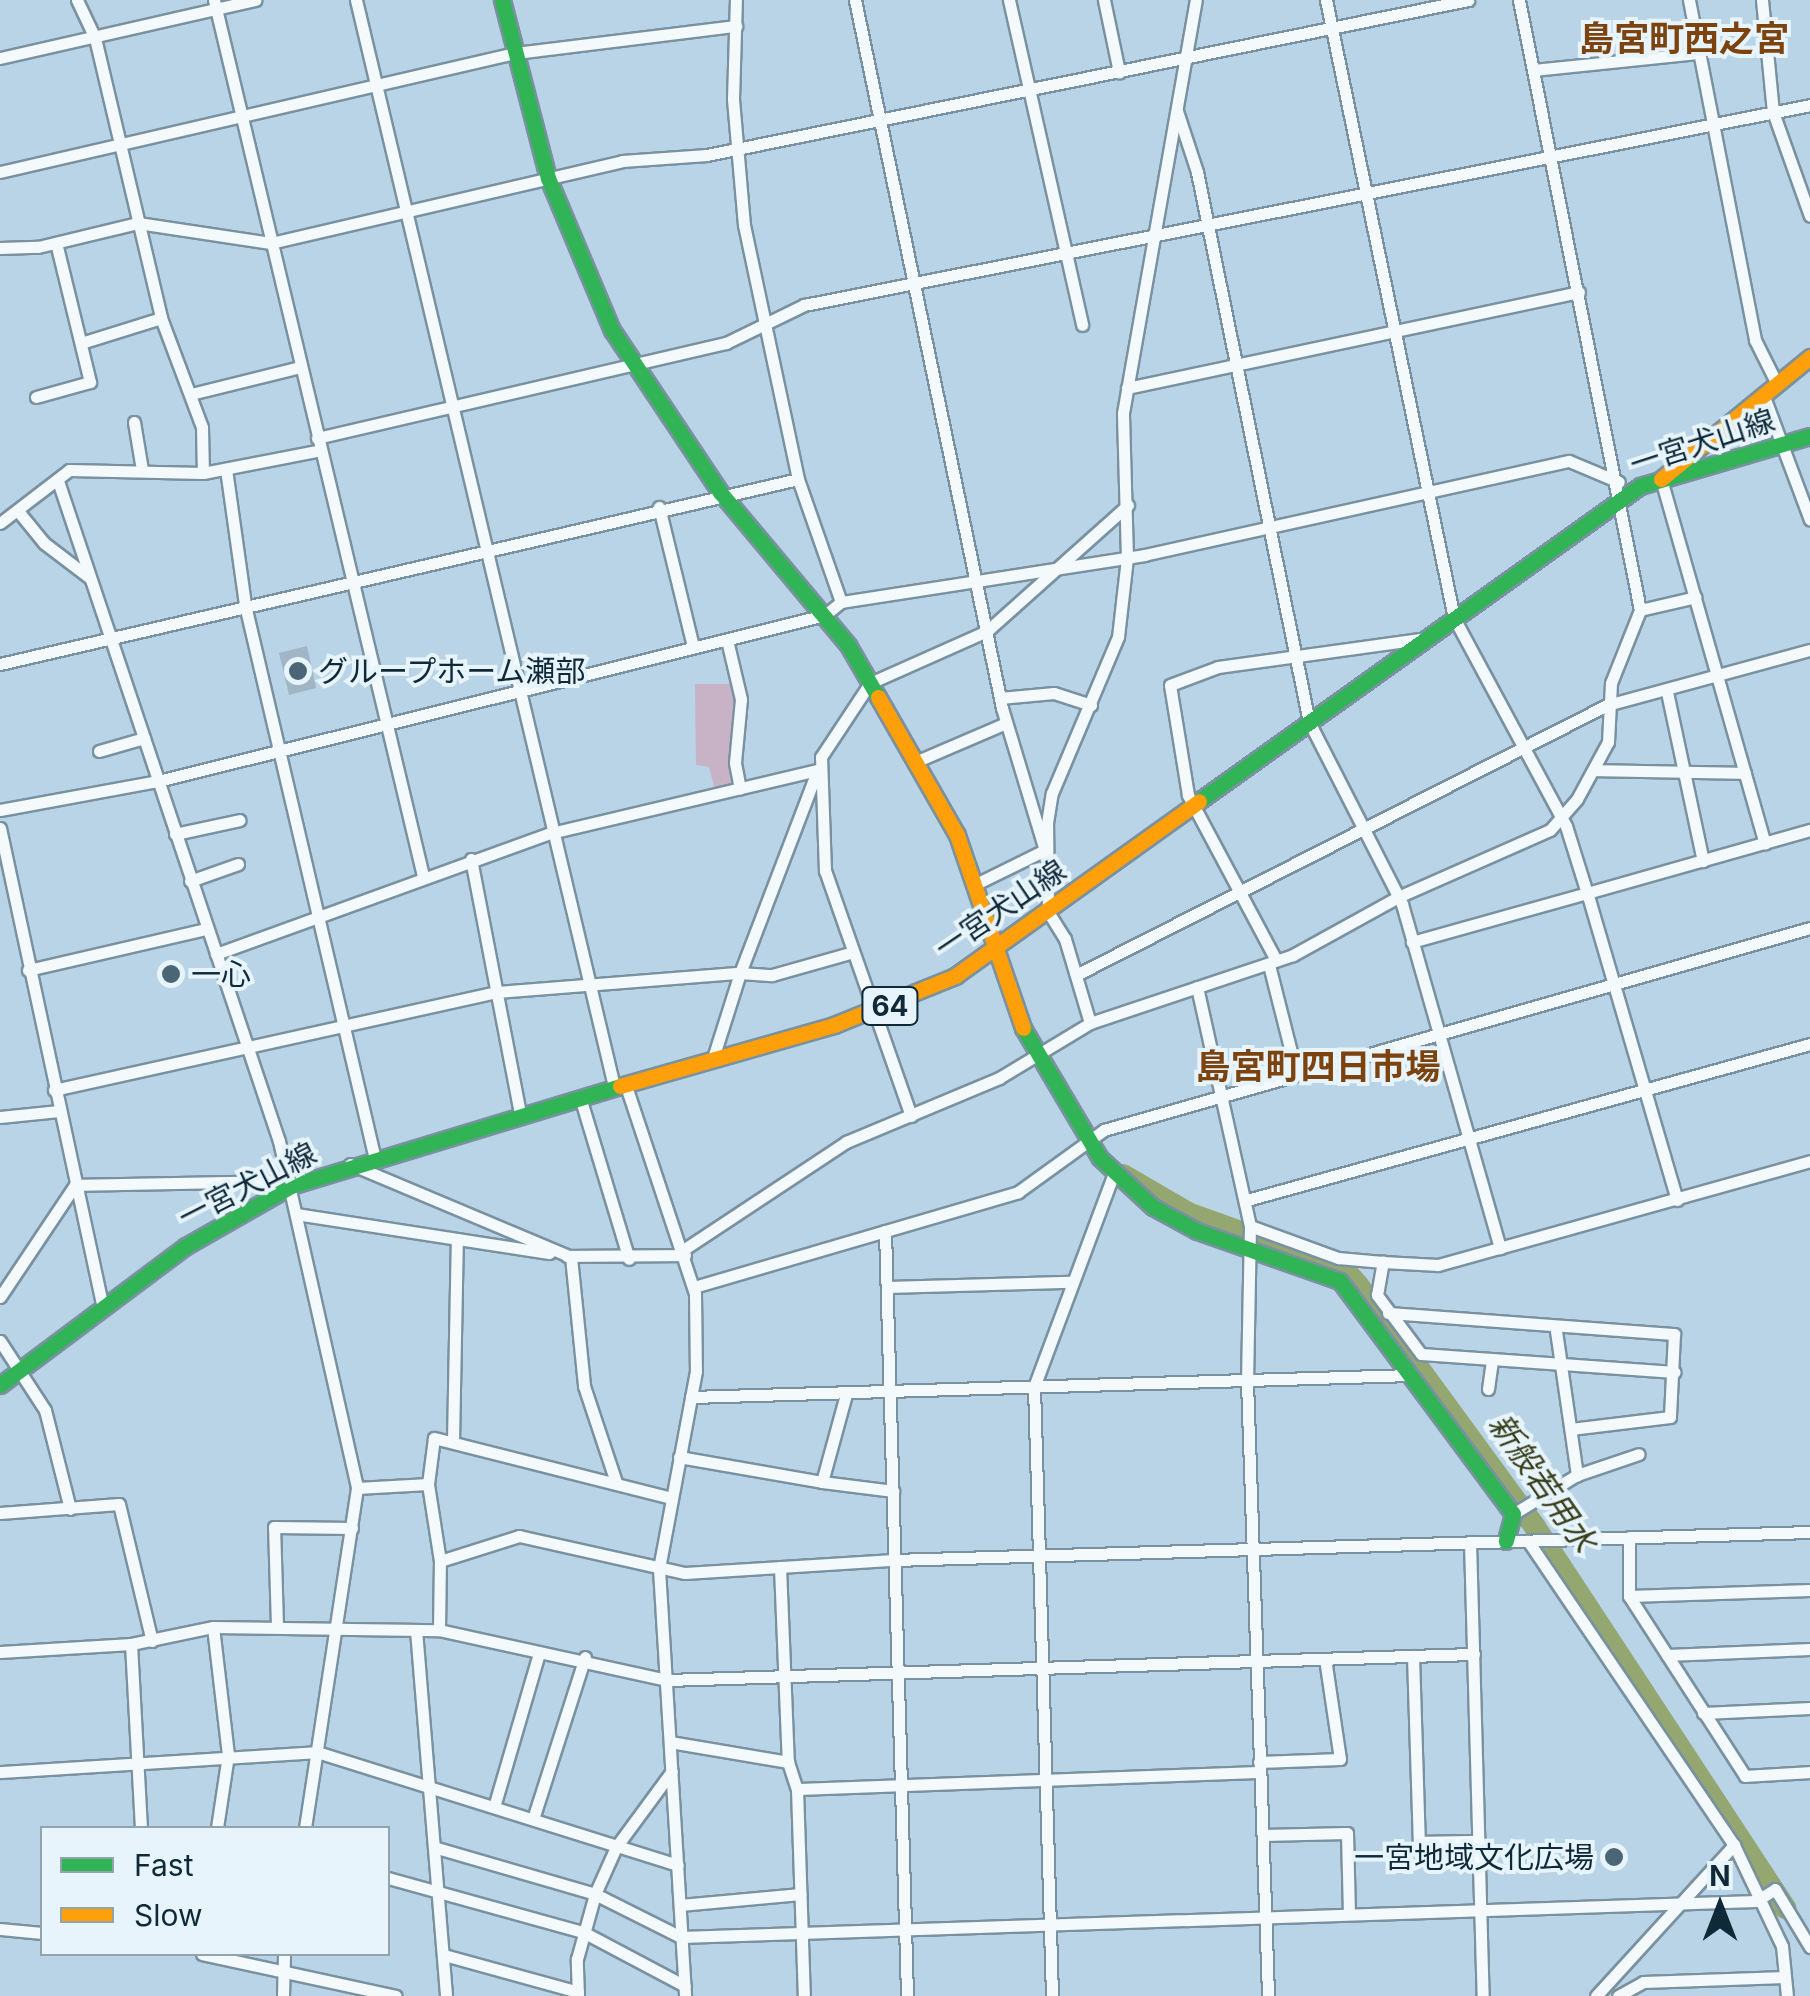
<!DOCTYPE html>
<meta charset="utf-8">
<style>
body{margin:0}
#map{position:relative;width:1810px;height:1996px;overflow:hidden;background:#b9d4e6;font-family:Inter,"Noto Sans JP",sans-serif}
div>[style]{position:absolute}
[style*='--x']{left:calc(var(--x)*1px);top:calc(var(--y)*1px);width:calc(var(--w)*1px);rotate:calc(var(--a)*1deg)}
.green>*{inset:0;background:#c8b2c6}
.river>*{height:22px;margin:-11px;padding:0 11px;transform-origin:11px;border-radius:11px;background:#95a770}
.building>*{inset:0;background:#a2b5c7}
.roads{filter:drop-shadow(2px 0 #7991a0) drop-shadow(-2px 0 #7991a0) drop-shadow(0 2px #7991a0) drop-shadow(0 -2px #7991a0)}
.street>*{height:11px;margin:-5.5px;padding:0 5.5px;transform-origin:5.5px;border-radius:5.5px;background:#f4f9fb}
.fast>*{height:15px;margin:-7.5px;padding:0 7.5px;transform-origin:7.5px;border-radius:7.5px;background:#30b455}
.slow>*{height:15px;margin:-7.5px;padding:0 7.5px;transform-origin:7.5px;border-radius:7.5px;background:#ff9f0a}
.dots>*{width:28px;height:28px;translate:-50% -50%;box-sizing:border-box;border:5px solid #e7f4fc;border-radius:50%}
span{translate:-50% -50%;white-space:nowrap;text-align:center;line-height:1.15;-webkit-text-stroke:8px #e7f4fc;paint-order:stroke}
.shield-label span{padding:2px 8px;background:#e7f4fc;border:2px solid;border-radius:8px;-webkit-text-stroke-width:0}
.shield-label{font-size:28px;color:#0f2938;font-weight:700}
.street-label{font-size:30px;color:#0f2938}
.poi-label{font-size:30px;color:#0f2938}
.left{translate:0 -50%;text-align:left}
.right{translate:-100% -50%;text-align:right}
.water-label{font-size:32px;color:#373d18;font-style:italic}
.quarter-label{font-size:35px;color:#7c430e;font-weight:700}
.legend{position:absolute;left:40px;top:1826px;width:350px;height:130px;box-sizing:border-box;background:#e7f4fc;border:2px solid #91a3ae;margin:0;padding:12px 18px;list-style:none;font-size:30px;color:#0f2938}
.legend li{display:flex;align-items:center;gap:20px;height:50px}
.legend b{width:50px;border:2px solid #91a3ae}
.north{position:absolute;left:1670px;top:1856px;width:100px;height:100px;-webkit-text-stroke:8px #e7f4fc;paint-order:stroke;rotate:0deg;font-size:28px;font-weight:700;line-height:40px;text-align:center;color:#0f2938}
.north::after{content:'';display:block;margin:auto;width:35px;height:45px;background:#0f2938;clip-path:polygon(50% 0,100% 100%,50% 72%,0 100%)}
</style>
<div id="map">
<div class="green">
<i style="clip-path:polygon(695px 684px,738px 684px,735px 786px,715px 790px,709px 767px,696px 765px)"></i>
</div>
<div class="river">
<i style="--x:1123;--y:1175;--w:75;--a:30.3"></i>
<i style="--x:1188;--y:1213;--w:166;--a:19.7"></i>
<i style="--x:1344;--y:1269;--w:21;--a:49"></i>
<i style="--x:1358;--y:1285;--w:300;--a:53.8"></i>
<i style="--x:1535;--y:1527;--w:456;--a:56.7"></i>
</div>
<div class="building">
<i style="clip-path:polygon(307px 646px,316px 688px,289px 695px,279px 653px)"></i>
</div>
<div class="roads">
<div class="street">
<i style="--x:77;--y:0;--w:42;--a:64.7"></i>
<i style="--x:95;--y:38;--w:288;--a:76.7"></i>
<i style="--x:161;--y:318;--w:116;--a:69.4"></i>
<i style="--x:202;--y:427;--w:46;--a:88.8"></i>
<i style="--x:214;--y:0;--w:901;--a:76.58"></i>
<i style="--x:356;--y:0;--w:1116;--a:76.64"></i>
<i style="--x:855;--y:0;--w:723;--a:78.27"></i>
<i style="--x:1002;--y:708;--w:148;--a:73.2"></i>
<i style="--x:1045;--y:850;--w:79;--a:153.8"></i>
<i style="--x:1009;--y:0;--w:333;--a:77.3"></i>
<i style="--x:1104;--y:0;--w:74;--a:78.2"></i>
<i style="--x:1326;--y:0;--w:631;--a:78.3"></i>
<i style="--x:1454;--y:618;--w:236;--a:61.7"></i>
<i style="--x:1566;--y:826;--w:70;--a:72.6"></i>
<i style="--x:1587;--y:893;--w:182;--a:164.4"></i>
<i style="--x:1689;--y:0;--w:346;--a:79"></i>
<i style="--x:1755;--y:340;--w:47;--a:63.4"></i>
<i style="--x:1762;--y:0;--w:113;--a:84.4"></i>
<i style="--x:1773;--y:112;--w:110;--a:70.4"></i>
<i style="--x:0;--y:58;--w:262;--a:-12.8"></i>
<i style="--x:1534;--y:70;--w:166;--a:-5.9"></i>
<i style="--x:1177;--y:111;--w:64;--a:71.8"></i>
<i style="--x:1197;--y:172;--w:561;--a:78.49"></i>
<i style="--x:1309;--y:722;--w:204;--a:62.9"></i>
<i style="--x:1402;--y:904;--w:358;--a:74.1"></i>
<i style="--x:0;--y:172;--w:529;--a:-13.01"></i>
<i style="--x:515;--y:53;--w:223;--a:-7"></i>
<i style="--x:0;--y:248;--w:38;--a:-2"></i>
<i style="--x:38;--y:247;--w:103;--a:-13.5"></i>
<i style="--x:138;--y:223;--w:134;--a:8.6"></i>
<i style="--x:271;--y:243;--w:360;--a:-13.1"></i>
<i style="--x:622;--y:161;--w:85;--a:-4"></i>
<i style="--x:707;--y:155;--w:777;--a:-11.51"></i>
<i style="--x:81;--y:343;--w:84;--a:-17.4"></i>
<i style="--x:1127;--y:388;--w:462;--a:-12"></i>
<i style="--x:191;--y:394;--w:112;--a:-13.9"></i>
<i style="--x:1763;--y:394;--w:134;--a:69.5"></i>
<i style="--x:36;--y:397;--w:56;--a:-15.5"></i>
<i style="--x:90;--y:382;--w:143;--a:-103.7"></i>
<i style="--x:134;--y:422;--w:49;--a:80.5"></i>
<i style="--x:317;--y:438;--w:420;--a:-13.1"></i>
<i style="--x:726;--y:343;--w:87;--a:-26"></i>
<i style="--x:804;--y:305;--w:1026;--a:-11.24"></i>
<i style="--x:226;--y:469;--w:137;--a:82"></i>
<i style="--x:245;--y:605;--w:565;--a:76.8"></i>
<i style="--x:1661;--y:479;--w:379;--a:74.1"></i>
<i style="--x:58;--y:481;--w:696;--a:71.49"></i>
<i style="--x:279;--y:1141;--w:356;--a:77.3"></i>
<i style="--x:357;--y:1488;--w:344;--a:98.7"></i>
<i style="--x:659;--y:507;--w:144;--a:76.3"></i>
<i style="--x:18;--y:511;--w:41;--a:50.9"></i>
<i style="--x:44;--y:543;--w:58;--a:37.3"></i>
<i style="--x:0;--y:523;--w:87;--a:-37.5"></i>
<i style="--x:69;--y:470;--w:134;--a:1.3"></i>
<i style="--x:203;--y:473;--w:120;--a:-11"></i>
<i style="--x:841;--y:602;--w:307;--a:-8.8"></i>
<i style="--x:1144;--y:555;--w:435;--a:-12.5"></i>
<i style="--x:1569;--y:461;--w:54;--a:22.8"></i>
<i style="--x:1640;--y:610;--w:57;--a:-13.1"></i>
<i style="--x:727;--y:640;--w:61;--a:76.7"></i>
<i style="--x:741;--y:699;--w:64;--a:95.4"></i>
<i style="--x:735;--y:763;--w:26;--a:79"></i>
<i style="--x:0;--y:664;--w:819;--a:-13.05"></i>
<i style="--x:1667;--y:692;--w:173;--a:78"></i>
<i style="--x:1000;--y:698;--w:54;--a:-5.3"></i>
<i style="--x:1054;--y:693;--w:39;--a:18"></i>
<i style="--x:99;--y:751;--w:47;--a:-16.1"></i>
<i style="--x:915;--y:762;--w:99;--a:-23.2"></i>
<i style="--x:1594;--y:770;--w:151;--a:1.1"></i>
<i style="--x:816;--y:774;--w:213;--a:110.9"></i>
<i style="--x:740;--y:973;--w:32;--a:4"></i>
<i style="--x:772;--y:975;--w:81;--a:-15.8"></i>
<i style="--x:0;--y:810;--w:161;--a:-10.4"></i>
<i style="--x:158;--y:781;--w:687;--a:-13.98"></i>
<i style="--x:825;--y:615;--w:21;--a:-39"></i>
<i style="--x:841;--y:602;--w:130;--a:-109.3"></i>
<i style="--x:798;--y:479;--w:260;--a:-102"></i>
<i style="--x:744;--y:225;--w:126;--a:-95"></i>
<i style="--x:733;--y:99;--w:99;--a:-88.3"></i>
<i style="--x:0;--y:828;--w:488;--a:77.9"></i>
<i style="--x:175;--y:834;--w:66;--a:-12.2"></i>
<i style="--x:471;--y:859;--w:259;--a:79.1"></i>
<i style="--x:190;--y:881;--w:51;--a:-19.5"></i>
<i style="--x:216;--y:954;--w:356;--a:-19.9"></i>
<i style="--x:551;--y:833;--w:274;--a:-13.3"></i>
<i style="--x:1276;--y:960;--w:187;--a:-118.1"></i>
<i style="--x:1188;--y:795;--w:111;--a:-99.3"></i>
<i style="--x:1170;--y:685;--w:51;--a:-20.6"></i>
<i style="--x:1218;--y:667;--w:204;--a:-7.9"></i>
<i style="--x:1269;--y:965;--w:110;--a:75.8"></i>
<i style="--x:28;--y:970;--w:183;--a:-13"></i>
<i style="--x:1076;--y:975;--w:596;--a:-26.95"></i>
<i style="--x:1607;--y:705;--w:210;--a:-15.2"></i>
<i style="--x:1197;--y:987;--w:245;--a:77.5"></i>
<i style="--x:1250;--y:1226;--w:155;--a:91.1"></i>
<i style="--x:1247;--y:1381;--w:615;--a:88.04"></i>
<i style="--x:1090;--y:1023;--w:88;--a:-106.6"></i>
<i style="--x:1065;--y:939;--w:32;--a:-122"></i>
<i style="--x:1048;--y:912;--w:89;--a:-90.6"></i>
<i style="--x:1047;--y:823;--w:30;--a:-81"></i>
<i style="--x:1052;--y:793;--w:169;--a:-67.1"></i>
<i style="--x:1118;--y:637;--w:80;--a:-83.5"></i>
<i style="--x:1127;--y:558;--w:145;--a:-91.6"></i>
<i style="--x:1123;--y:413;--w:419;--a:-80"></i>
<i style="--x:625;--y:1083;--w:222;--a:71.6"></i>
<i style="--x:695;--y:1294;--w:77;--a:89.3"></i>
<i style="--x:696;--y:1371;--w:201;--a:100.6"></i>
<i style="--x:659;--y:1569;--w:428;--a:86.5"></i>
<i style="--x:54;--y:1090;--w:453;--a:-12.5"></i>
<i style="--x:496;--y:992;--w:245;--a:-4.5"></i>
<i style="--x:740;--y:973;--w:89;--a:107.6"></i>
<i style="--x:580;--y:1097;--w:169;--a:73.2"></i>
<i style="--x:911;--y:1116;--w:260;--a:-109.3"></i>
<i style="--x:825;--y:871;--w:114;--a:-92"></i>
<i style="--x:821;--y:757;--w:89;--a:-56.5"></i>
<i style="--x:870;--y:683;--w:128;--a:-24"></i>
<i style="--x:987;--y:631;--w:189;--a:-41.8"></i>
<i style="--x:0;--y:1117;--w:59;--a:-5.8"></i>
<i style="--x:350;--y:1164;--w:240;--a:22.8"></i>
<i style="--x:571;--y:1257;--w:130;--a:84.2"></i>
<i style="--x:584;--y:1386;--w:101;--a:71.6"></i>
<i style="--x:1247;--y:1200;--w:584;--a:-15.49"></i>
<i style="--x:1677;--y:1200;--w:320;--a:-106.3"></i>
<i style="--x:1587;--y:893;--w:232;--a:-15.8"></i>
<i style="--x:296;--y:1214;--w:256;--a:8.8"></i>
<i style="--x:1250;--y:1226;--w:94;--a:20"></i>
<i style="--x:1338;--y:1258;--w:45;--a:5.1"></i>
<i style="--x:885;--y:1231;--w:765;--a:88.35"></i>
<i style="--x:683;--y:1250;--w:196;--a:-33.5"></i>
<i style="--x:846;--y:1142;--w:166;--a:-22.7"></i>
<i style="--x:999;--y:1078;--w:106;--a:-31.1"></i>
<i style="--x:1090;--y:1023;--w:214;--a:-18.5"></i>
<i style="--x:1293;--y:955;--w:120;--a:-28.9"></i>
<i style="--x:1398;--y:897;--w:166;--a:-23.8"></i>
<i style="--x:1550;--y:830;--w:41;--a:-48.9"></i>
<i style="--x:1577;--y:799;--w:65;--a:-61.5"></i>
<i style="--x:1608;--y:742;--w:59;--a:-87.1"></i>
<i style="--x:1611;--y:683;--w:79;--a:-68.3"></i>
<i style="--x:1640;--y:610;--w:622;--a:-101.22"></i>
<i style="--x:567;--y:1256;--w:118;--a:-0.5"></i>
<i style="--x:694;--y:1287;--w:338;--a:-16.3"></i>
<i style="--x:1018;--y:1192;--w:106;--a:-35.8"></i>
<i style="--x:1104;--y:1130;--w:734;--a:-15.97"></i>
<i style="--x:887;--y:1287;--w:184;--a:-1.6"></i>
<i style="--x:0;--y:1297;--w:135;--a:-56.2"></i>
<i style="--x:75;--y:1185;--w:215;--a:-1.1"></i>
<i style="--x:1388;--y:1313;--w:287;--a:4.2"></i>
<i style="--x:1674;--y:1334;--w:83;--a:92.8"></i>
<i style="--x:1670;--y:1417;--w:100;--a:173.1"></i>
<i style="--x:1556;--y:1331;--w:146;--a:81.7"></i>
<i style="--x:0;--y:1341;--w:82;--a:56.9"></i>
<i style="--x:45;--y:1410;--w:102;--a:75.8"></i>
<i style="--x:1492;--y:1359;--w:183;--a:4.1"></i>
<i style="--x:1488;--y:1389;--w:30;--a:-82"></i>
<i style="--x:1492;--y:1359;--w:71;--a:-176"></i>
<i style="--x:1421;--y:1354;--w:74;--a:-126.7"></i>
<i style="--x:1377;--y:1295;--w:34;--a:-80"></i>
<i style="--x:1383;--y:1262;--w:55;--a:3.1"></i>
<i style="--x:1438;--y:1265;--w:386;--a:-15.6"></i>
<i style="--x:691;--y:1397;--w:719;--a:-1.75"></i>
<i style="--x:453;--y:1441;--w:202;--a:-88.9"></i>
<i style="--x:679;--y:1457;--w:145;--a:9.9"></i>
<i style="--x:822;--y:1482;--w:91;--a:-74.7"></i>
<i style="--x:822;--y:1482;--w:72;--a:7.2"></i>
<i style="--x:357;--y:1488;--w:71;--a:-3.2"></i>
<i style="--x:0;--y:1513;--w:119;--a:-4.3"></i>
<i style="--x:119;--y:1504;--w:141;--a:76.5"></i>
<i style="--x:1513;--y:1514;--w:75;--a:-31.4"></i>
<i style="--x:1577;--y:1475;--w:65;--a:-18.7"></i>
<i style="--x:1629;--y:1537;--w:59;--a:90"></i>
<i style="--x:1629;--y:1596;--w:214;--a:57.2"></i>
<i style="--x:1745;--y:1776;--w:65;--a:-3.5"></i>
<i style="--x:1528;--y:1541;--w:367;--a:55.9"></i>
<i style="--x:1734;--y:1845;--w:112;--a:64.6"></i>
<i style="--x:1782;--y:1946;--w:50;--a:84.3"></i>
<i style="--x:1470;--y:1542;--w:454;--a:88.4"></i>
<i style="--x:440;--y:1561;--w:83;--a:-17.6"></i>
<i style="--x:519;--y:1536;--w:170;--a:12.6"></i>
<i style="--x:685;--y:1573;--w:209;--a:-3.6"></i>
<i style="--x:894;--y:1560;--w:916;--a:-1.75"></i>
<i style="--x:780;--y:1567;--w:195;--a:87.7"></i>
<i style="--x:1629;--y:1596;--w:181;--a:-1.9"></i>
<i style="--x:277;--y:1626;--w:99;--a:-91.7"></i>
<i style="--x:274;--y:1527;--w:78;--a:0.7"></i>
<i style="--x:213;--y:1627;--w:129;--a:83.3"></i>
<i style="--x:228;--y:1755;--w:74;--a:98.6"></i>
<i style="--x:416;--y:1630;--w:367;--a:85.3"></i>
<i style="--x:439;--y:1630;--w:69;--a:-89.2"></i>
<i style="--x:440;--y:1561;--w:78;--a:-98.9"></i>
<i style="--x:428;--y:1484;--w:46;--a:-82.6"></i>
<i style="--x:434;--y:1438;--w:244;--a:14.2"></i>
<i style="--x:131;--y:1644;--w:184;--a:86.9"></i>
<i style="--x:0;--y:1652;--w:131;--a:-3.5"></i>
<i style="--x:131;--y:1644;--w:84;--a:-11.7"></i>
<i style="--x:213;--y:1627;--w:226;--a:0.8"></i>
<i style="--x:439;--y:1630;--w:233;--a:12.4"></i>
<i style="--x:667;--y:1680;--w:807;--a:-1.85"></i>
<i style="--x:1667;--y:1655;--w:143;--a:-2.4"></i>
<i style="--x:1413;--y:1656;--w:186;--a:88.2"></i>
<i style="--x:1419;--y:1842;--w:60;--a:-1"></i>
<i style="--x:1703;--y:1713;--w:107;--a:-2.7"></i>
<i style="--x:670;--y:1742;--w:120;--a:9.6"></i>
<i style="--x:788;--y:1762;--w:28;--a:72"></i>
<i style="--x:797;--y:1789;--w:207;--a:88.1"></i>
<i style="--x:1259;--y:1762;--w:81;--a:-2.1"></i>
<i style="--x:1340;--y:1759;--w:101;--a:-98.5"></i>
<i style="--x:0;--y:1772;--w:318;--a:-3.6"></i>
<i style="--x:317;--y:1752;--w:378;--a:17.4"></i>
<i style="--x:797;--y:1789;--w:462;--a:-2.1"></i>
<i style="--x:494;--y:1807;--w:160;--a:-73.7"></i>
<i style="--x:533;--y:1819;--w:170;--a:-72.2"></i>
<i style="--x:1263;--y:1835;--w:84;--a:-1.4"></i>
<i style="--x:1347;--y:1833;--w:80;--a:88.6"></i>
<i style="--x:437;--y:1848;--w:165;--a:16.2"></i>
<i style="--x:595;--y:1894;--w:96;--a:26.6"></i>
<i style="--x:681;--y:1937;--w:1076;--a:-1.92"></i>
<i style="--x:1756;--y:1901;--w:22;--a:-32"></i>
<i style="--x:1775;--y:1889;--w:68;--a:58.9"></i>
<i style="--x:388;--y:1878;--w:202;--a:15.5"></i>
<i style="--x:583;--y:1932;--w:115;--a:27.9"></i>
<i style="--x:680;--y:1905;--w:121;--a:-5.2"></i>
<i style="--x:0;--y:1929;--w:42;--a:5.4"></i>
<i style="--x:202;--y:1954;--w:198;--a:12.2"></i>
<i style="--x:444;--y:1955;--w:139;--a:15.4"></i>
<i style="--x:283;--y:1996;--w:42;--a:-88.6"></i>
<i style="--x:578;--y:1996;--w:37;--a:-92"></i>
<i style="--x:577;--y:1959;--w:67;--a:-74.5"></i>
<i style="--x:595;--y:1894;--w:51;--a:-65.9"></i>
<i style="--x:616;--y:1847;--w:94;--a:-53.6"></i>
<i style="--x:1052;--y:1996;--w:609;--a:-91.69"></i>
<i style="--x:1034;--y:1387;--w:228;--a:-69.5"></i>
<i style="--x:1596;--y:1996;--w:205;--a:-47.6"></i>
<i style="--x:1618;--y:1996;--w:29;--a:-29"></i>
<i style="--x:1643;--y:1982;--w:142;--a:-2"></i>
</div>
<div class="fast">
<i style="--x:502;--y:0;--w:184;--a:75.5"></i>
<i style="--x:548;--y:178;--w:165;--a:67.2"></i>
<i style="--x:612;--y:330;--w:195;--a:56.3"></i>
<i style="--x:720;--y:492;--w:199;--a:50.1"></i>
<i style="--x:848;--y:645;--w:60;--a:60"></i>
<i style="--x:1199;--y:801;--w:542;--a:-35.54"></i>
<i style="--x:1640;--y:486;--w:177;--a:-16.4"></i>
<i style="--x:1023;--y:1028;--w:151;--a:59.4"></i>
<i style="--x:1100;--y:1158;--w:72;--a:42.8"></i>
<i style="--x:1153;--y:1207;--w:50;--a:28.6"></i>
<i style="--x:1197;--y:1231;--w:151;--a:19.3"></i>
<i style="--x:1340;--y:1281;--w:290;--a:53.4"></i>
<i style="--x:1513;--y:1514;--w:28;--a:105"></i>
<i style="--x:0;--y:1385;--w:232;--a:-36.8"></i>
<i style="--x:186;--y:1246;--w:121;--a:-29.7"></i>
<i style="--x:291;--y:1186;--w:344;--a:-16.9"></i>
</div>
<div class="slow">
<i style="--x:1661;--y:479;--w:193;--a:-39.3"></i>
<i style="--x:878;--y:697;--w:159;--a:60.2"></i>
<i style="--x:957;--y:835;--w:204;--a:71.1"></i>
<i style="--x:620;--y:1086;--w:223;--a:-15.9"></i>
<i style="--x:834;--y:1025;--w:131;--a:-22"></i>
<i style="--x:955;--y:976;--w:300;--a:-35.6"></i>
</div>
</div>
<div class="dots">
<i style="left:298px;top:671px;background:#4a6575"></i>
<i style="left:171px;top:974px;background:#4a6575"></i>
<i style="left:1614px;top:1857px;background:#4a6575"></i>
</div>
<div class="shield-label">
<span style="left:890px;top:1006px">64</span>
</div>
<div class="street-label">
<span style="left:1702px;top:442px;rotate:-18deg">一宮犬山線</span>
<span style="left:1000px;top:909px;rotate:-34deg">一宮犬山線</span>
<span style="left:247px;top:1185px;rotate:-27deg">一宮犬山線</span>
</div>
<div class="poi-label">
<span class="left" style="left:318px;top:671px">グループホーム瀬部</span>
<span class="left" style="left:191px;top:974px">一心</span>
<span class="right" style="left:1594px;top:1857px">一宮地域文化広場</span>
</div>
<div class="water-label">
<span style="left:1542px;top:1483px;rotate:55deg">新般若用水</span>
</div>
<div class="quarter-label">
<span style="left:1684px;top:38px">島宮町西之宮</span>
<span style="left:1318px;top:1066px">島宮町四日市場</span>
</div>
<ul class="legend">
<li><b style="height:12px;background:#30b455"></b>Fast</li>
<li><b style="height:12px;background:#ff9f0a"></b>Slow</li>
</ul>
<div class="north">N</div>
</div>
